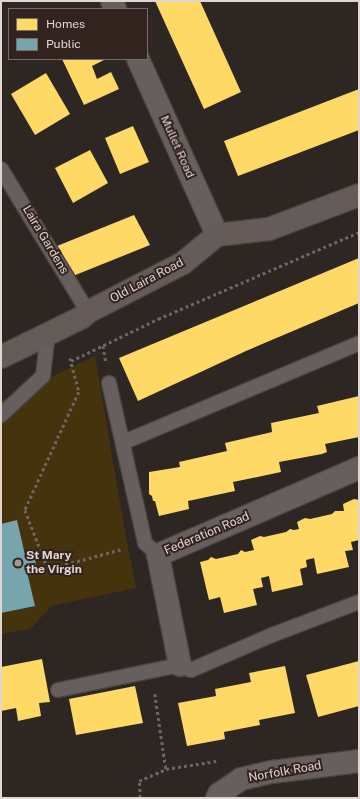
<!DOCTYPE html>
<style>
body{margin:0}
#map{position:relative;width:360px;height:799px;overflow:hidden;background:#2e2623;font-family:"Public Sans",sans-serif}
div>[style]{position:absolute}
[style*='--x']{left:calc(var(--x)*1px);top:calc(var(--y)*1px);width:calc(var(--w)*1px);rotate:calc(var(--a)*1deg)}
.green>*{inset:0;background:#45330e}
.homes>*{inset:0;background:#ffd966}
.public>*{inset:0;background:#76a5af}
.path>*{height:2.5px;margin-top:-1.25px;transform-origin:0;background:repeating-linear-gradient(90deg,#6b6563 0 3px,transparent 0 6px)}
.roads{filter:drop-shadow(1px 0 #4a4340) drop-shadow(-1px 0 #4a4340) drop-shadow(0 1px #4a4340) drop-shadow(0 -1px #4a4340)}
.service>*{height:14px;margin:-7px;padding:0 7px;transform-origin:7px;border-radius:7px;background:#665f5d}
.minor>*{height:22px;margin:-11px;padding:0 11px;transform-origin:11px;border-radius:11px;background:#665f5d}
.secondary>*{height:22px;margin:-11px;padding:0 11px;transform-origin:11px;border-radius:11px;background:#655c5a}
.dots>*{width:11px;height:11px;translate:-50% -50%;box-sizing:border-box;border:2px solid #33231e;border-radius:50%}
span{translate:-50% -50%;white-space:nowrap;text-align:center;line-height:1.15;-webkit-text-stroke:4px #33231e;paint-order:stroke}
.street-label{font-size:12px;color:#e1d6d2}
.poi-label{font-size:12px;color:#e1d6d2;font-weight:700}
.left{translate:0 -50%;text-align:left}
.frame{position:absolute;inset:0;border:2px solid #e1d6d2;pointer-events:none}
.legend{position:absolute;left:8px;top:8px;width:140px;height:52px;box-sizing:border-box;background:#33231e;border:1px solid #796b66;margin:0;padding:5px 7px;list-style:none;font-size:12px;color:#e1d6d2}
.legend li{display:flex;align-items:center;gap:8px;height:20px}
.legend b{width:20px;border:1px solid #796b66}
</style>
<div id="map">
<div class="green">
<i style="clip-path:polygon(95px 356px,124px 526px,136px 588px,50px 606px,49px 609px,30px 629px,1px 634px,1px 401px)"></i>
</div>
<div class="homes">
<i style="clip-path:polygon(155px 1px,200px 1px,241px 92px,204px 109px)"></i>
<i style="clip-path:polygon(62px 59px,106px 59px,92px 66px,97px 79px,111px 72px,119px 89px,84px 105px)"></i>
<i style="clip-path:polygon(46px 73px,70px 114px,35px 135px,11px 94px)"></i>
<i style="clip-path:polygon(359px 89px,359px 130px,238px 176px,224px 141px)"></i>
<i style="clip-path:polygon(133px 126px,149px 162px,120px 174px,105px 138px)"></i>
<i style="clip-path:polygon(90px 150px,108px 183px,73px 203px,55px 168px)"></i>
<i style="clip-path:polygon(134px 215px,150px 245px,73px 276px,57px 246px)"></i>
<i style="clip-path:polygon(359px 258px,359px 303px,246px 351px,138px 401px,119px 358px)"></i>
<i style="clip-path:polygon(359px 396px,359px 437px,325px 444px,327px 452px,322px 454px,279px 462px,281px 472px,233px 482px,235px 491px,188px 501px,189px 509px,159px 516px,155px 501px,153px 501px,152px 496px,149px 494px,149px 472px,180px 467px,179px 462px,227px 451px,225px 443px,272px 432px,271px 423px,319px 413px,317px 406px)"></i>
<i style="clip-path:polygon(354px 499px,359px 500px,359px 540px,351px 542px,353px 550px,345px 551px,349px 567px,317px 574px,314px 558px,306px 560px,307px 567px,300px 569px,303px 585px,272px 592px,269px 576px,261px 578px,263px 587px,253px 589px,257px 605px,224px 613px,220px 597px,209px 600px,200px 562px,208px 560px,211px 557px,216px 559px,238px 554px,241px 550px,245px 552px,254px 550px,251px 540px,260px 536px,264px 537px,286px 532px,290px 529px,294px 530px,299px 529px,297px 522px,305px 518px,310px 519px,332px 514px,335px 511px,344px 511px,343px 504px)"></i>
<i style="clip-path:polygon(42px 659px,50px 702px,39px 703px,41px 716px,18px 721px,16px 708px,1px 711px,1px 667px)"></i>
<i style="clip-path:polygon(359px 661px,359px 706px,318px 717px,306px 675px)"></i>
<i style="clip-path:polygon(285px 666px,295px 713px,259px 720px,260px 725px,224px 732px,225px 739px,187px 746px,178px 703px,216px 696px,215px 689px,251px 682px,249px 673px)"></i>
<i style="clip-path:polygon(135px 686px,143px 723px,76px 735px,69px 699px)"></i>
</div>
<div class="public">
<i style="clip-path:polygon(17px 520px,25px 555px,34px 554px,37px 570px,27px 572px,35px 606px,1px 613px,1px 524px)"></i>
</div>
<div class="path">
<i style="--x:103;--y:346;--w:15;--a:79"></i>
<i style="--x:70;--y:358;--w:35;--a:75"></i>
<i style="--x:79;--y:392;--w:130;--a:114.6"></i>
<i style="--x:25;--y:510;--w:63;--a:68.7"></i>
<i style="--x:48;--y:569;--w:77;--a:-15.1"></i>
<i style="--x:71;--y:361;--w:97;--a:-25.8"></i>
<i style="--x:158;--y:319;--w:219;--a:-23.4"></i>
<i style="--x:155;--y:694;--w:76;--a:81.7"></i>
<i style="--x:140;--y:798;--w:17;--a:-93"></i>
<i style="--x:139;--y:781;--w:30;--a:-24"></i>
<i style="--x:166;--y:769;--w:51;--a:-9.1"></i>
</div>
<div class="roads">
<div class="service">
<i style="--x:1;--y:169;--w:167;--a:58.7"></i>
<i style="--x:109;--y:383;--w:164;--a:77.3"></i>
<i style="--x:145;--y:543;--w:18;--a:43"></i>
<i style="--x:1;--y:415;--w:57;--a:-42.9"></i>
<i style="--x:43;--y:376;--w:43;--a:-83.4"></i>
<i style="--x:124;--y:442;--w:255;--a:-22.8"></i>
<i style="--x:58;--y:690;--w:125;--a:-11.6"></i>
<i style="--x:180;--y:665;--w:12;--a:24"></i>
<i style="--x:191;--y:670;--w:88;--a:-23.4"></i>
<i style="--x:272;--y:635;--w:93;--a:-20.8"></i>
</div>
<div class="minor">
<i style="--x:112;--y:1;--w:9;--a:69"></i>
<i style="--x:138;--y:59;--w:193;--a:65.8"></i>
<i style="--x:180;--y:665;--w:112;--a:-101.3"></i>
<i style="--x:158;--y:555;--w:219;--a:-23.4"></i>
<i style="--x:217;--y:798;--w:4;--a:-63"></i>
<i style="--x:219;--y:794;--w:27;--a:-34"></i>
<i style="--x:241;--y:779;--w:32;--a:-13"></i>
<i style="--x:272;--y:772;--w:88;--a:-7.2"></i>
</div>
<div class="secondary">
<i style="--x:1;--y:357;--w:89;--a:-26"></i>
<i style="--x:81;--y:318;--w:9;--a:-41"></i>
<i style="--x:88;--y:312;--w:107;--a:-27.3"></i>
<i style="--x:183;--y:263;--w:44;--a:-39.5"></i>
<i style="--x:217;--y:235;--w:52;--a:-6.6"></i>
<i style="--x:269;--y:229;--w:96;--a:-20.7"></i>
</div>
</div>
<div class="dots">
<i style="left:18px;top:563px;background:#a29895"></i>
</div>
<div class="street-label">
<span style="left:177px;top:147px;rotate:66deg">Mullet Road</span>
<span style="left:45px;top:240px;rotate:59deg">Laira Gardens</span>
<span style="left:147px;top:281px;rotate:-28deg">Old Laira Road</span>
<span style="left:207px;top:534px;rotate:-23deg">Federation Road</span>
<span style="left:285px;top:772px;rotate:-10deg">Norfolk Road</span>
</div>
<div class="poi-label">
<span class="left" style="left:26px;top:563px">St Mary<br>the Virgin</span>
</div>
<div class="frame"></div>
<ul class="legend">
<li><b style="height:11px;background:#ffd966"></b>Homes</li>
<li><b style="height:11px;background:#76a5af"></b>Public</li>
</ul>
</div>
